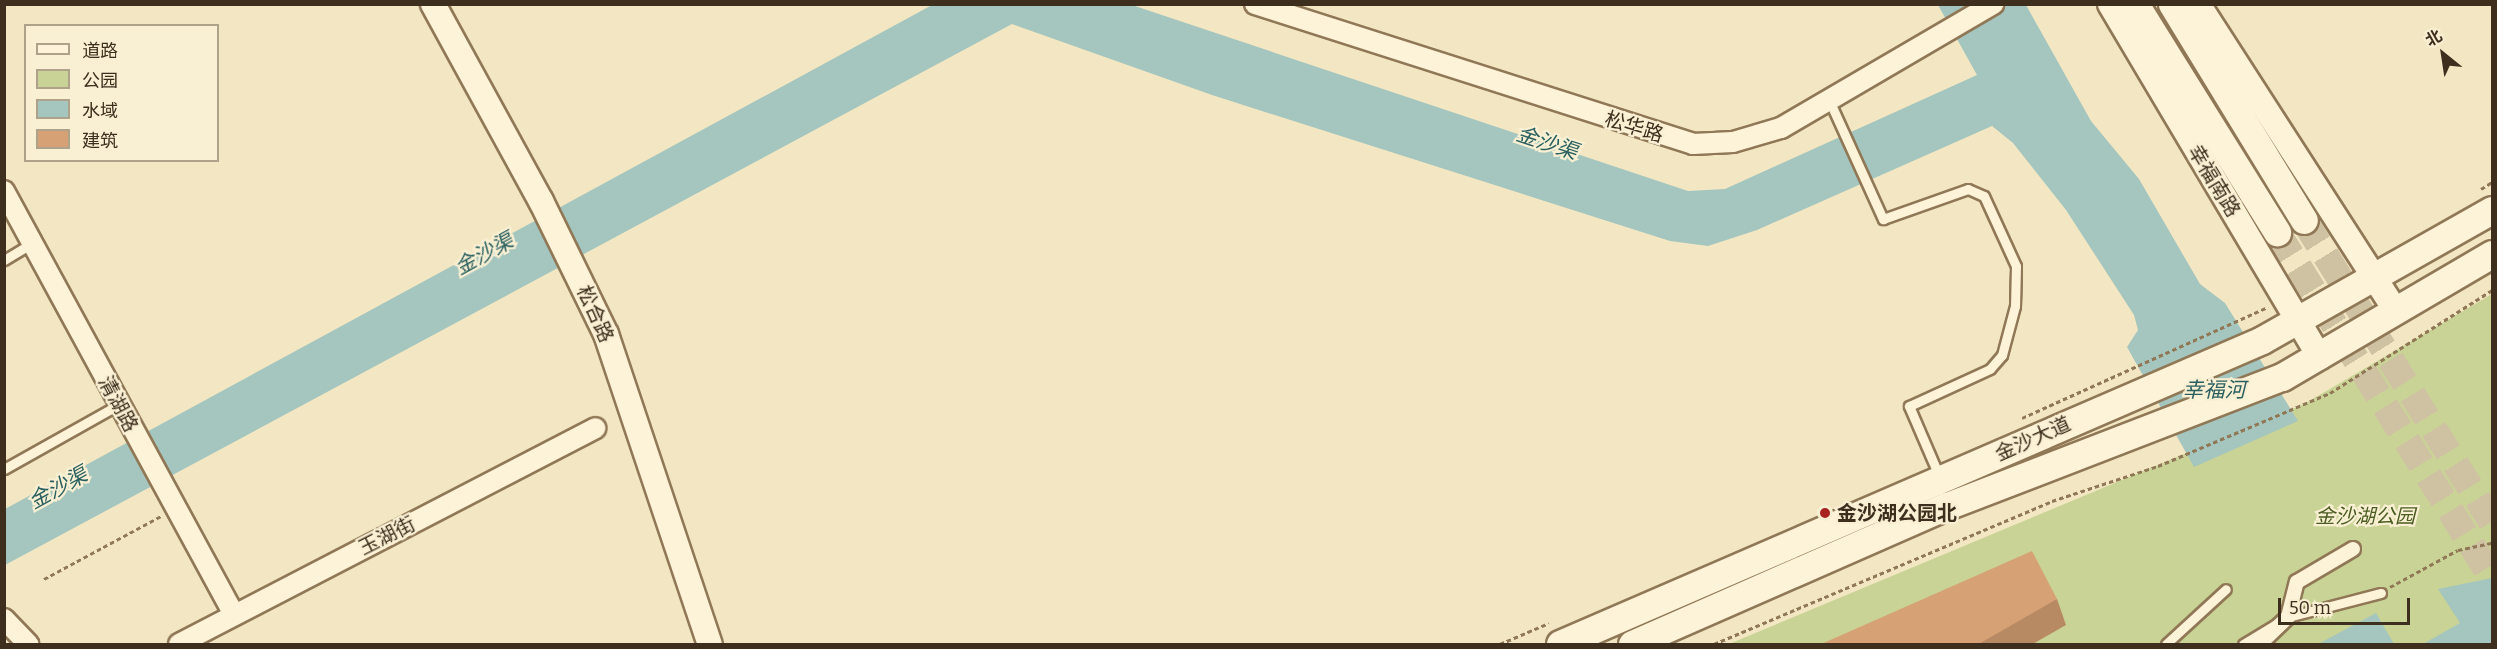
<!DOCTYPE html>
<meta charset="utf-8">
<style>
body{margin:0}
#map{position:relative;width:2497px;height:649px;overflow:hidden;background:#f3e7c3;font-family:Bitter,"Noto Sans SC",serif}
div>[style]{position:absolute}
[style*='--x']{left:calc(var(--x)*1px);top:calc(var(--y)*1px);width:calc(var(--w)*1px);rotate:calc(var(--a)*1deg)}
.green>*{inset:0;background:#c9d395}
.water>*{inset:0;background:#a5c6be}
.secondary-tunnel>*{height:27px;margin-top:-13.5px;transform-origin:0;background:repeating-linear-gradient(90deg,#cfc2a2 0 27px,transparent 0 41px)}
.path>*{height:3px;margin-top:-1.5px;transform-origin:0;background:repeating-linear-gradient(90deg,#907857 0 4.5px,transparent 0 7.5px)}
.roads{filter:drop-shadow(2px 0 #907857) drop-shadow(-2px 0 #907857) drop-shadow(0 2px #907857) drop-shadow(0 -2px #907857)}
.service>*{height:9px;margin:-4.5px;padding:0 4.5px;transform-origin:4.5px;border-radius:4.5px;background:#fdf3d8}
.pedestrian>*{height:14px;margin:-7px;padding:0 7px;transform-origin:7px;border-radius:7px;background:#fdf3d8}
.minor>*{height:20px;margin:-10px;padding:0 10px;transform-origin:10px;border-radius:10px;background:#fdf3d8}
.tertiary>*{height:24px;margin:-12px;padding:0 12px;transform-origin:12px;border-radius:12px;background:#fdf3d8}
.secondary>*{height:27px;margin:-13.5px;padding:0 13.5px;transform-origin:13.5px;border-radius:13.5px;background:#fdf3d8}
.wall>*{inset:0;background:#b88a64}
.building>*{inset:0;background:#d6a174}
.dots>*{width:16px;height:16px;translate:-50% -50%;box-sizing:border-box;border:3px solid #f9f0d4;border-radius:50%}
span{translate:-50% -50%;white-space:nowrap;text-align:center;line-height:1.15;-webkit-text-stroke:4.5px #f9f0d4;paint-order:stroke}
.street-label{font-size:20px;color:#3e2e1d}
.poi-label{font-size:20px;color:#3e2e1d;font-weight:700}
.left{translate:0 -50%;text-align:left}
.park-label{font-size:20px;color:#4b5d21;font-style:italic}
.water-label{font-size:21px;color:#2a605f;font-style:italic}
.frame{position:absolute;inset:0;border:6px solid #3e2e1d;pointer-events:none}
.legend{position:absolute;left:24px;top:24px;width:195px;height:138px;box-sizing:border-box;background:#f9f0d4;border:2px solid #aea28b;margin:0;padding:8px 10px;list-style:none;font-size:18px;color:#3e2e1d}
.legend li{display:flex;align-items:center;gap:12px;height:30px}
.legend b{width:30px;border:2px solid #aea28b}
.north{position:absolute;left:2413px;top:24px;width:60px;height:60px;-webkit-text-stroke:4px #f9f0d4;paint-order:stroke;rotate:330deg;font-size:16px;font-weight:700;line-height:24px;text-align:center;color:#3e2e1d}
.north::after{content:'';display:block;margin:auto;width:21px;height:27px;background:#3e2e1d;clip-path:polygon(50% 0,100% 100%,50% 72%,0 100%)}
.scale{position:absolute;left:2278px;top:598px;width:132px;height:27px;box-sizing:border-box;border:3px solid #3e2e1d;border-top:0;padding-left:8px;font-size:18px;line-height:21px;white-space:nowrap;color:#3e2e1d;-webkit-text-stroke:4px #f9f0d4;paint-order:stroke}
</style>
<div id="map">
<div class="green">
<i style="clip-path:polygon(2492px 294px,2492px 644px,1729px 644px,2304px 404px)"></i>
</div>
<div class="water">
<i style="clip-path:polygon(932px 5px,1132px 5px,1688px 191px,1725px 189px,1977px 75px,1938px 5px,2026px 5px,2091px 121px,2139px 179px,2200px 284px,2225px 303px,2298px 421px,2194px 467px,2127px 347px,2138px 330px,2134px 315px,2066px 210px,2013px 143px,1992px 126px,1757px 230px,1708px 246px,1670px 241px,1212px 95px,1012px 24px,5px 565px,5px 509px)"></i>
<i style="clip-path:polygon(2492px 578px,2492px 644px,2423px 644px,2460px 623px,2438px 589px)"></i>
<i style="clip-path:polygon(2376px 613px,2394px 644px,2318px 644px,2322px 642px)"></i>
</div>
<div class="secondary-tunnel">
<i style="--x:2304;--y:220;--w:356;--a:58.1"></i>
<i style="--x:2277;--y:232;--w:407;--a:58.1"></i>
</div>
<div class="path">
<i style="--x:2481;--y:189;--w:13;--a:-32"></i>
<i style="--x:2022;--y:418;--w:270;--a:-24.3"></i>
<i style="--x:44;--y:579;--w:133;--a:-28.3"></i>
<i style="--x:2390;--y:587;--w:77;--a:-28.6"></i>
<i style="--x:2458;--y:550;--w:35;--a:-12"></i>
<i style="--x:1500;--y:644;--w:53;--a:-23.2"></i>
<i style="--x:1714;--y:644;--w:367;--a:-22.9"></i>
<i style="--x:2052;--y:501;--w:112;--a:-18.3"></i>
<i style="--x:2158;--y:466;--w:187;--a:-23"></i>
<i style="--x:2330;--y:393;--w:192;--a:-32.4"></i>
</div>
<div class="roads">
<div class="service">
<i style="--x:1829;--y:100;--w:131;--a:65.6"></i>
<i style="--x:1883;--y:219;--w:90;--a:-19.4"></i>
<i style="--x:1968;--y:189;--w:17;--a:24"></i>
<i style="--x:1984;--y:196;--w:77;--a:65.4"></i>
<i style="--x:2016;--y:266;--w:40;--a:91.4"></i>
<i style="--x:2015;--y:306;--w:51;--a:104.9"></i>
<i style="--x:2002;--y:355;--w:18;--a:131"></i>
<i style="--x:1990;--y:369;--w:89;--a:155.4"></i>
<i style="--x:1909;--y:406;--w:78;--a:66.7"></i>
<i style="--x:4;--y:260;--w:33;--a:-31"></i>
<i style="--x:4;--y:469;--w:131;--a:-29.3"></i>
<i style="--x:2166;--y:644;--w:81;--a:-42.5"></i>
<i style="--x:2243;--y:644;--w:52;--a:-31"></i>
<i style="--x:2288;--y:617;--w:96;--a:-14.5"></i>
</div>
<div class="pedestrian">
<i style="--x:2260;--y:644;--w:39;--a:-44"></i>
<i style="--x:2288;--y:617;--w:36;--a:-76"></i>
<i style="--x:2297;--y:582;--w:65;--a:-30.5"></i>
</div>
<div class="minor">
<i style="--x:1255;--y:4;--w:460;--a:17.7"></i>
<i style="--x:1693;--y:144;--w:40;--a:-2.9"></i>
<i style="--x:1733;--y:142;--w:50;--a:-16.3"></i>
<i style="--x:1781;--y:128;--w:246;--a:-30.3"></i>
<i style="--x:4;--y:191;--w:482;--a:61.5"></i>
<i style="--x:4;--y:619;--w:35;--a:46"></i>
<i style="--x:179;--y:644;--w:469;--a:-27.4"></i>
</div>
<div class="tertiary">
<i style="--x:433;--y:4;--w:225;--a:61.3"></i>
<i style="--x:541;--y:201;--w:148;--a:64"></i>
<i style="--x:606;--y:334;--w:327;--a:71.5"></i>
<i style="--x:2110;--y:4;--w:411;--a:59.3"></i>
<i style="--x:2198;--y:4;--w:365;--a:57.2"></i>
</div>
<div class="secondary">
<i style="--x:2135;--y:4;--w:269;--a:58.1"></i>
<i style="--x:2172;--y:4;--w:253;--a:58.6"></i>
<i style="--x:1560;--y:644;--w:765;--a:-23.41"></i>
<i style="--x:2262;--y:340;--w:264;--a:-29.5"></i>
<i style="--x:1632;--y:644;--w:344;--a:-23.7"></i>
<i style="--x:1947;--y:506;--w:359;--a:-21.1"></i>
<i style="--x:2282;--y:377;--w:243;--a:-30.4"></i>
</div>
</div>
<div class="wall">
<i style="clip-path:polygon(2057px 599px,2066px 625px,2031px 645px,1819px 645px)"></i>
</div>
<div class="building">
<i style="clip-path:polygon(2032px 551px,2057px 599px,1977px 645px,1819px 645px)"></i>
</div>
<div class="dots">
<i style="left:1825px;top:513px;background:#a72420"></i>
</div>
<div class="street-label">
<span style="left:1634px;top:127px;rotate:17deg">松华路</span>
<span style="left:2214px;top:181px;rotate:59deg">幸福南路</span>
<span style="left:595px;top:314px;rotate:66deg">松合路</span>
<span style="left:118px;top:404px;rotate:62deg">清湖路</span>
<span style="left:2033px;top:439px;rotate:-24deg">金沙大道</span>
<span style="left:387px;top:536px;rotate:-27deg">玉湖街</span>
</div>
<div class="poi-label">
<span class="left" style="left:1837px;top:513px">金沙湖公园北</span>
</div>
<div class="park-label">
<span style="left:2365px;top:516px">金沙湖公园</span>
</div>
<div class="water-label">
<span style="left:1547px;top:143px;rotate:18deg">金沙渠</span>
<span style="left:484px;top:254px;rotate:-29deg">金沙渠</span>
<span style="left:2214px;top:390px">幸福河</span>
<span style="left:58px;top:488px;rotate:-29deg">金沙渠</span>
</div>
<div class="frame"></div>
<ul class="legend">
<li><b style="height:8px;background:#fdf3d8"></b>道路</li>
<li><b style="height:16px;background:#c9d395"></b>公园</li>
<li><b style="height:16px;background:#a5c6be"></b>水域</li>
<li><b style="height:16px;background:#d6a174"></b>建筑</li>
</ul>
<div class="north">北</div>
<div class="scale">50 m</div>
</div>
